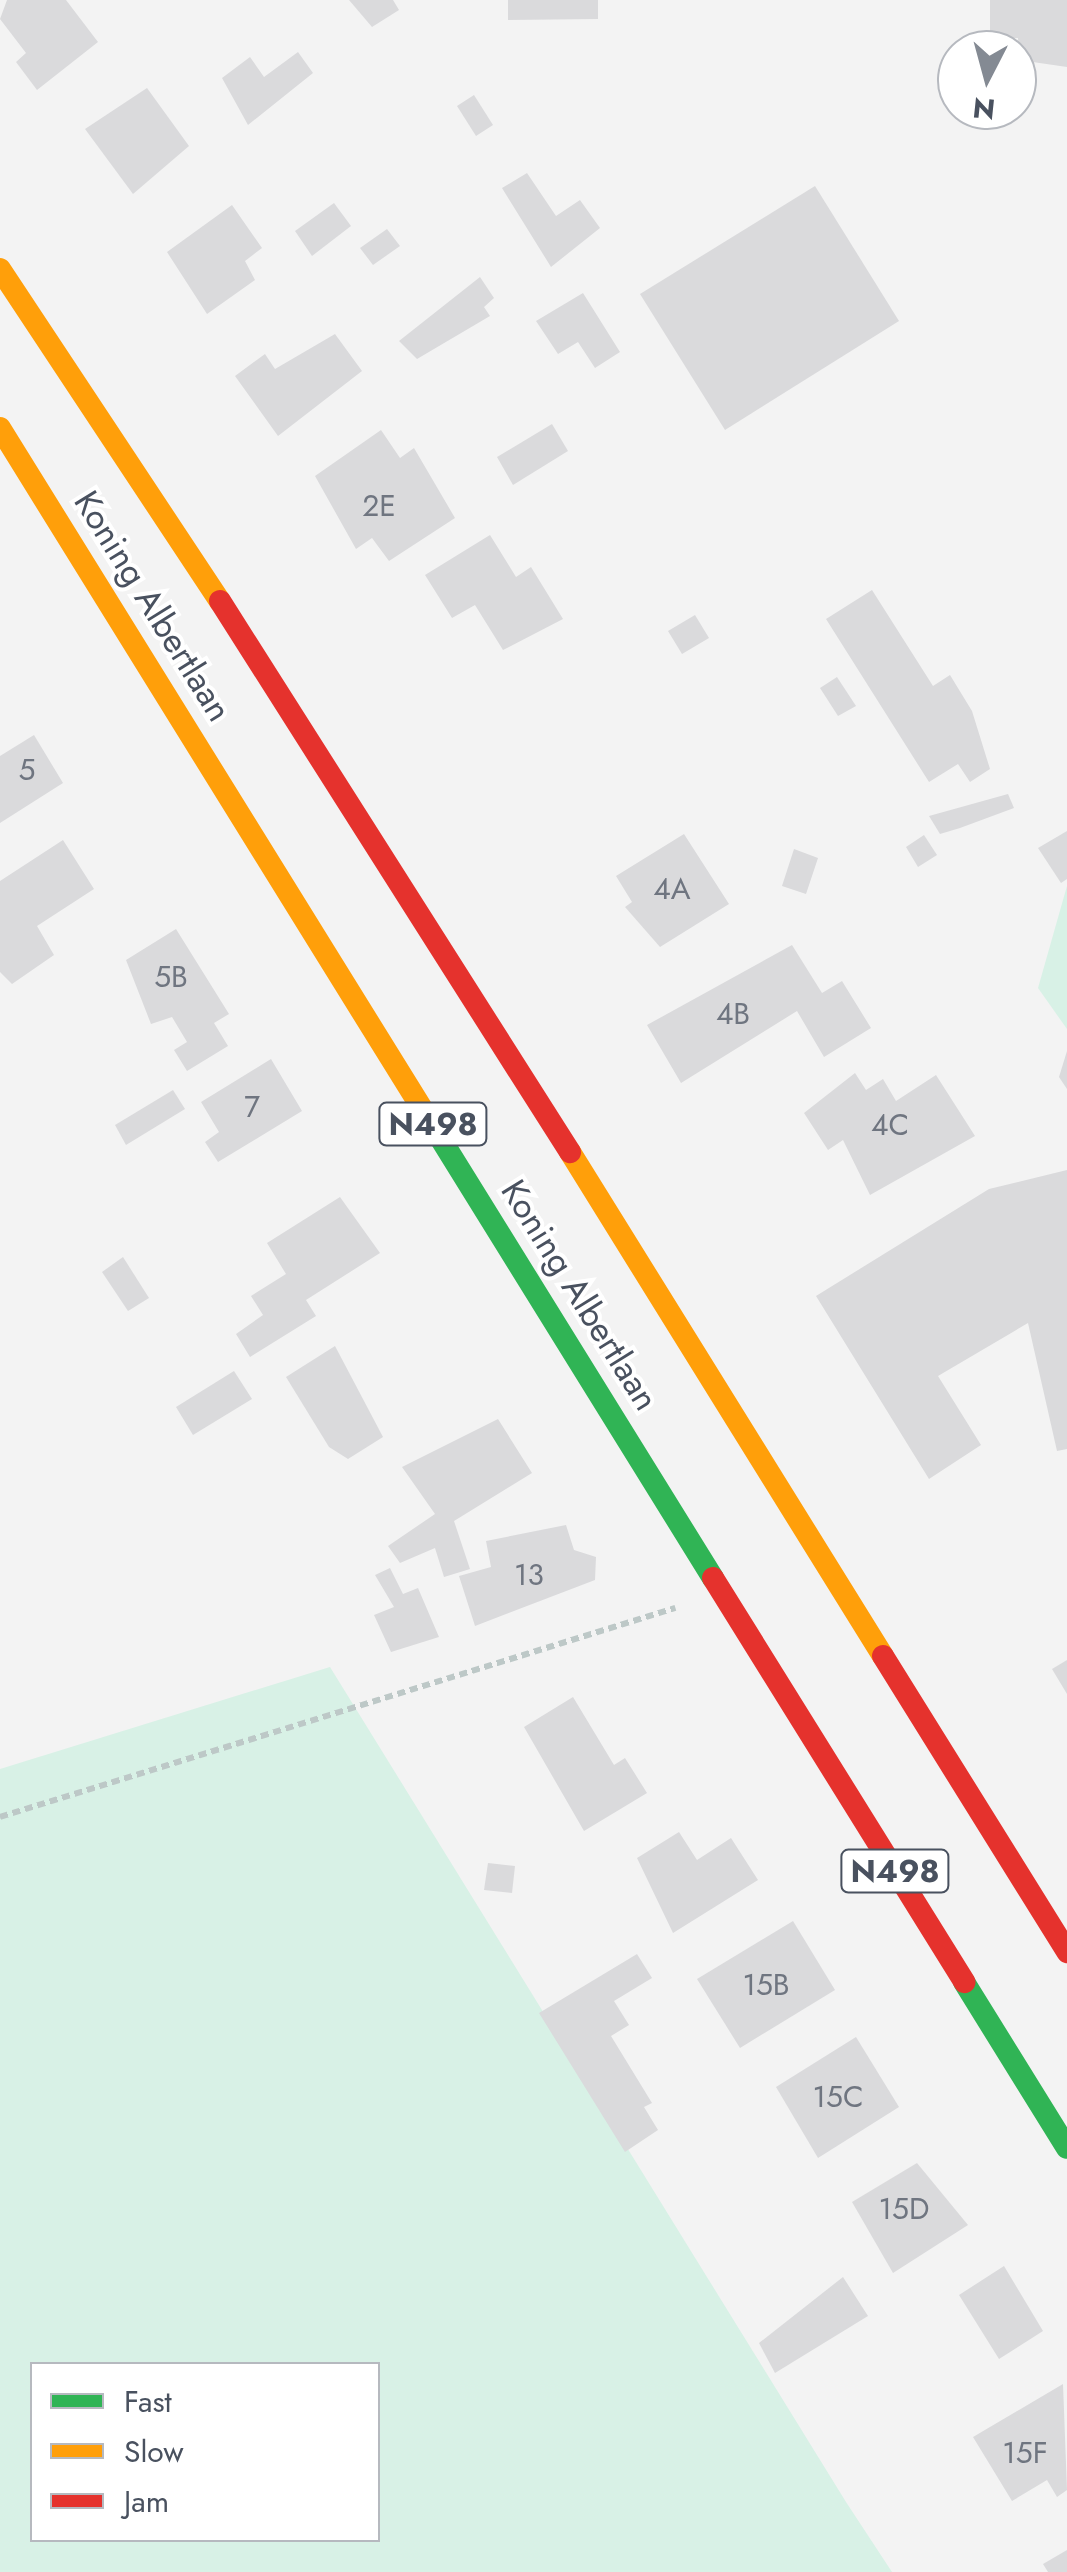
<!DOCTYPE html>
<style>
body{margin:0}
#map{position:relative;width:1067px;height:2572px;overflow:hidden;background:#f3f3f3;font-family:Jost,sans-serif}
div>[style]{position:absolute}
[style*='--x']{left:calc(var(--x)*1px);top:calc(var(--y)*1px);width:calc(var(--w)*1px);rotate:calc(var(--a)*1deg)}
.green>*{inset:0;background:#d8f1e6}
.building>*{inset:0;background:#dadadc}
.path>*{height:6px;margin-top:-3px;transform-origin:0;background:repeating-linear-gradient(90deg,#bdc8c7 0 8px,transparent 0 13px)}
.fast>*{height:22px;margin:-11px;padding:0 11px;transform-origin:11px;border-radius:11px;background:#30b455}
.slow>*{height:22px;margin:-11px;padding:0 11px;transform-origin:11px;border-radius:11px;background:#ff9f0a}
.jam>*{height:22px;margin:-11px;padding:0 11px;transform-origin:11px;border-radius:11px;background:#e5322d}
span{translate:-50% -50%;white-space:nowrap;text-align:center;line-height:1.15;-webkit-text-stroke:8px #fff;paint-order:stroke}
.number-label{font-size:30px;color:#6f7580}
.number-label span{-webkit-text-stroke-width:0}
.shield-label span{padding:2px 8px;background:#fff;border:2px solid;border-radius:8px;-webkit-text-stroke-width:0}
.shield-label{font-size:32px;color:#49515f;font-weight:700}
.street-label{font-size:35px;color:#49515f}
.legend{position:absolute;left:30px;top:2362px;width:350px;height:180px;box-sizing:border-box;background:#fff;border:2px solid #b6b9bf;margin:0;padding:12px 18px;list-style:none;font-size:30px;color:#49515f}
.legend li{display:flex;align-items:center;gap:20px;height:50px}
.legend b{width:50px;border:2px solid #b6b9bf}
.north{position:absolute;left:937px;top:30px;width:100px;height:100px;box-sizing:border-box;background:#fff;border:2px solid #b6b9bf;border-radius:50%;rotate:186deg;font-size:28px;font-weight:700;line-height:40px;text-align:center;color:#49515f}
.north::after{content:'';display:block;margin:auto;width:35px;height:45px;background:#848a93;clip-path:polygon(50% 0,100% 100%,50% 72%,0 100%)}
</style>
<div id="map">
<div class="green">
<i style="clip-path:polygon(1067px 886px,1067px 1029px,1038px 988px)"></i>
<i style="clip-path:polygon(evenodd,330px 1667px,846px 2502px,892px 2572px,0 2572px,0 1769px,330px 1667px,32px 2364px,378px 2364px,378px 2540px,32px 2540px,32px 2364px)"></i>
</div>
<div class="building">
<i style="clip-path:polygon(7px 0,66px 0,98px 42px,37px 90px,16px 62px,26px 53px,0 19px)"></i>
<i style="clip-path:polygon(349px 0,393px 0,399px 10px,372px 27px)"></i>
<i style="clip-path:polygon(508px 0,598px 0,598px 19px,508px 20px)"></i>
<i style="clip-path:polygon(990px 0,1067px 0,1067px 67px,1019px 60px,1018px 38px,990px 38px)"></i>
<i style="clip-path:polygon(298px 52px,313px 73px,248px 125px,222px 78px,250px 57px,264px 77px)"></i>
<i style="clip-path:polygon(147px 88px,189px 146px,133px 194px,85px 129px)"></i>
<i style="clip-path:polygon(474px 95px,493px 125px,476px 136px,457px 106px)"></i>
<i style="clip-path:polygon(527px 173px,556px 216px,580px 200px,600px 228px,551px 267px,502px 188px)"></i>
<i style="clip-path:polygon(815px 186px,899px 321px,725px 430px,640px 294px)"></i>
<i style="clip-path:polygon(334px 203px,351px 226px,312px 256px,295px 231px)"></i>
<i style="clip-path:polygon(232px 205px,262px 248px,245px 261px,255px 280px,207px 314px,167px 252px)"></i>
<i style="clip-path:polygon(387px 229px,400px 246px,373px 265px,360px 248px)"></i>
<i style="clip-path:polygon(480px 277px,494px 298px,484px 307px,490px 316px,417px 359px,399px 341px)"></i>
<i style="clip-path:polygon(583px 293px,620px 352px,595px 368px,578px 342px,558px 354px,536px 321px)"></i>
<i style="clip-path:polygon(335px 334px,362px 371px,278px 436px,235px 376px,265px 354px,275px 369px)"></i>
<i style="clip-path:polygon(552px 424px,568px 451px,513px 485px,497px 457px)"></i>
<i style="clip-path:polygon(381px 430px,400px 458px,414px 448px,455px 518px,389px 561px,372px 538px,356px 549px,315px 476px)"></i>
<i style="clip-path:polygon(490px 535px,516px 577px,531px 567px,563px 619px,503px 650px,475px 605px,452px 618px,425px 575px)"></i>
<i style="clip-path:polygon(872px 590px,933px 686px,950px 675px,972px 711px,990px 769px,970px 782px,958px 764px,929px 782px,826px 619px)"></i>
<i style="clip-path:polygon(695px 615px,709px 638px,682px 654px,668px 631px)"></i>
<i style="clip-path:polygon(837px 677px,856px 706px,838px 716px,820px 688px)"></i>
<i style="clip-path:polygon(34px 735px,63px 783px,0 823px,0 756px)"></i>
<i style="clip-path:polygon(1008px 794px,1014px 808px,960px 828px,940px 834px,929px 816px)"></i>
<i style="clip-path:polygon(1067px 831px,1067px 879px,1061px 883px,1038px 848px)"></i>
<i style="clip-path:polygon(684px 834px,729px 904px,660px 947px,625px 907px,632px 902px,616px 876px)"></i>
<i style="clip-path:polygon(924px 835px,937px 855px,918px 867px,906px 847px)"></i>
<i style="clip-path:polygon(63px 840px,94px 889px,37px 926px,54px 955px,12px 984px,0 972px,0 881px)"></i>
<i style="clip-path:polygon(794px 849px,818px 858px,806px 894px,782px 886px)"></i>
<i style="clip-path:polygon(176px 929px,229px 1014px,214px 1023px,228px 1046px,187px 1071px,174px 1050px,187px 1042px,172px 1017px,151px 1024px,126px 960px)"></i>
<i style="clip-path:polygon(792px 945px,822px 993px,842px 981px,871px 1028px,824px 1057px,797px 1011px,681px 1083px,647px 1025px)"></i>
<i style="clip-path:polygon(1067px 1051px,1067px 1089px,1059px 1077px)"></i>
<i style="clip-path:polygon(271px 1059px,302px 1111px,218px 1162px,205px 1142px,219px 1132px,201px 1102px)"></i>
<i style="clip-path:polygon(855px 1073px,866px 1090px,883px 1079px,896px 1101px,936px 1075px,975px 1136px,870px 1195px,843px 1140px,828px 1150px,804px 1113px)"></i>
<i style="clip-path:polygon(173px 1090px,185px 1109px,126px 1145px,115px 1125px)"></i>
<i style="clip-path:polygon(1067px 1170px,1067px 1449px,1057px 1451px,1028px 1323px,938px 1376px,981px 1445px,929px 1479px,816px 1296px,989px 1189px)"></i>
<i style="clip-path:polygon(340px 1197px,380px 1253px,306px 1300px,316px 1316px,250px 1357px,236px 1334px,263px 1315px,251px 1296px,286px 1274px,267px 1243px)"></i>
<i style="clip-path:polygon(123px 1257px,149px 1298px,128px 1311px,102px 1272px)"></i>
<i style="clip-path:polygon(335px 1346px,383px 1437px,348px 1459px,329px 1447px,286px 1377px)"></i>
<i style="clip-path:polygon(234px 1371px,252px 1399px,193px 1435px,176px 1407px)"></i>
<i style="clip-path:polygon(498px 1419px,532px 1473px,454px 1521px,470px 1569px,444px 1577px,435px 1548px,400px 1563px,388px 1546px,435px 1514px,402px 1467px)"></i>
<i style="clip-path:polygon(566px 1525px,574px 1550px,596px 1557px,595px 1580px,475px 1626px,459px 1576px,491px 1567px,486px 1541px)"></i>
<i style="clip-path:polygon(390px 1568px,403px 1594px,418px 1588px,439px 1637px,391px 1652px,374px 1615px,394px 1607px,375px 1575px)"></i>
<i style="clip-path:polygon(1067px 1660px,1067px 1694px,1052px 1669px)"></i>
<i style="clip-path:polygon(573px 1697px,614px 1765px,625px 1758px,647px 1793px,584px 1831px,524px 1727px)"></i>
<i style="clip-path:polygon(679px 1832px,697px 1860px,731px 1838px,758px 1880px,673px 1933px,637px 1858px)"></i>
<i style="clip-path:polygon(488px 1863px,515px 1866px,512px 1893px,484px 1890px)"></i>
<i style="clip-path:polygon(793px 1921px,835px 1990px,740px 2048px,697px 1979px)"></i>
<i style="clip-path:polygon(637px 1954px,652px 1978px,614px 2001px,629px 2025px,611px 2036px,652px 2103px,644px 2107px,658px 2130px,625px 2152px,539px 2013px)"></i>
<i style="clip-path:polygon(856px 2037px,899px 2107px,818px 2158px,776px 2087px)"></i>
<i style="clip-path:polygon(917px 2163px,968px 2225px,893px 2273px,852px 2202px)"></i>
<i style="clip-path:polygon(1004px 2266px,1043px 2331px,999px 2359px,959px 2295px)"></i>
<i style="clip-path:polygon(843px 2277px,868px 2316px,775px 2373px,759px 2343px)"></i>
<i style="clip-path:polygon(1063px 2384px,1067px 2490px,1057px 2497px,1047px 2480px,1012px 2501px,973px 2437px)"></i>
<i style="clip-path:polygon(1067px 2550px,1067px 2572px,1048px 2572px,1043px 2564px)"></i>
</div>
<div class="path">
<i style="--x:0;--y:1817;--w:707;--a:-17.2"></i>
</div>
<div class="fast">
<i style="--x:429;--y:1120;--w:539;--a:58.2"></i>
<i style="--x:964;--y:1982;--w:195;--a:58.2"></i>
</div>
<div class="slow">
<i style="--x:0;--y:269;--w:398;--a:56.5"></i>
<i style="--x:0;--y:428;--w:814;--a:58.2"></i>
<i style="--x:570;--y:1152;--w:593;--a:58.16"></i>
</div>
<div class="jam">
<i style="--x:220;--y:601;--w:653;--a:57.58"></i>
<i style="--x:713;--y:1578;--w:476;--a:58.1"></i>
<i style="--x:883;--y:1656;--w:349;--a:58.1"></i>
</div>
<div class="number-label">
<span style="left:379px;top:506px">2E</span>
<span style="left:27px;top:770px">5</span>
<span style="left:672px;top:889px">4A</span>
<span style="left:171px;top:977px">5B</span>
<span style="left:733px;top:1014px">4B</span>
<span style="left:252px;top:1107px">7</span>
<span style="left:890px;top:1125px">4C</span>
<span style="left:529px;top:1575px">13</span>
<span style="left:766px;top:1985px">15B</span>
<span style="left:838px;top:2097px">15C</span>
<span style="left:904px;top:2209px">15D</span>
<span style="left:1025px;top:2453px">15F</span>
</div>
<div class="shield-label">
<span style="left:433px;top:1124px">N498</span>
<span style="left:895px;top:1871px">N498</span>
</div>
<div class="street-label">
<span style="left:153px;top:606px;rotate:58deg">Koning Albertlaan</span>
<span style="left:580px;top:1295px;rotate:58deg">Koning Albertlaan</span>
</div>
<ul class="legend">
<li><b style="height:12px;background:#30b455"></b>Fast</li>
<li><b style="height:12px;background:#ff9f0a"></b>Slow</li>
<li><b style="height:12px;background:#e5322d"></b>Jam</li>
</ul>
<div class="north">N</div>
</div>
